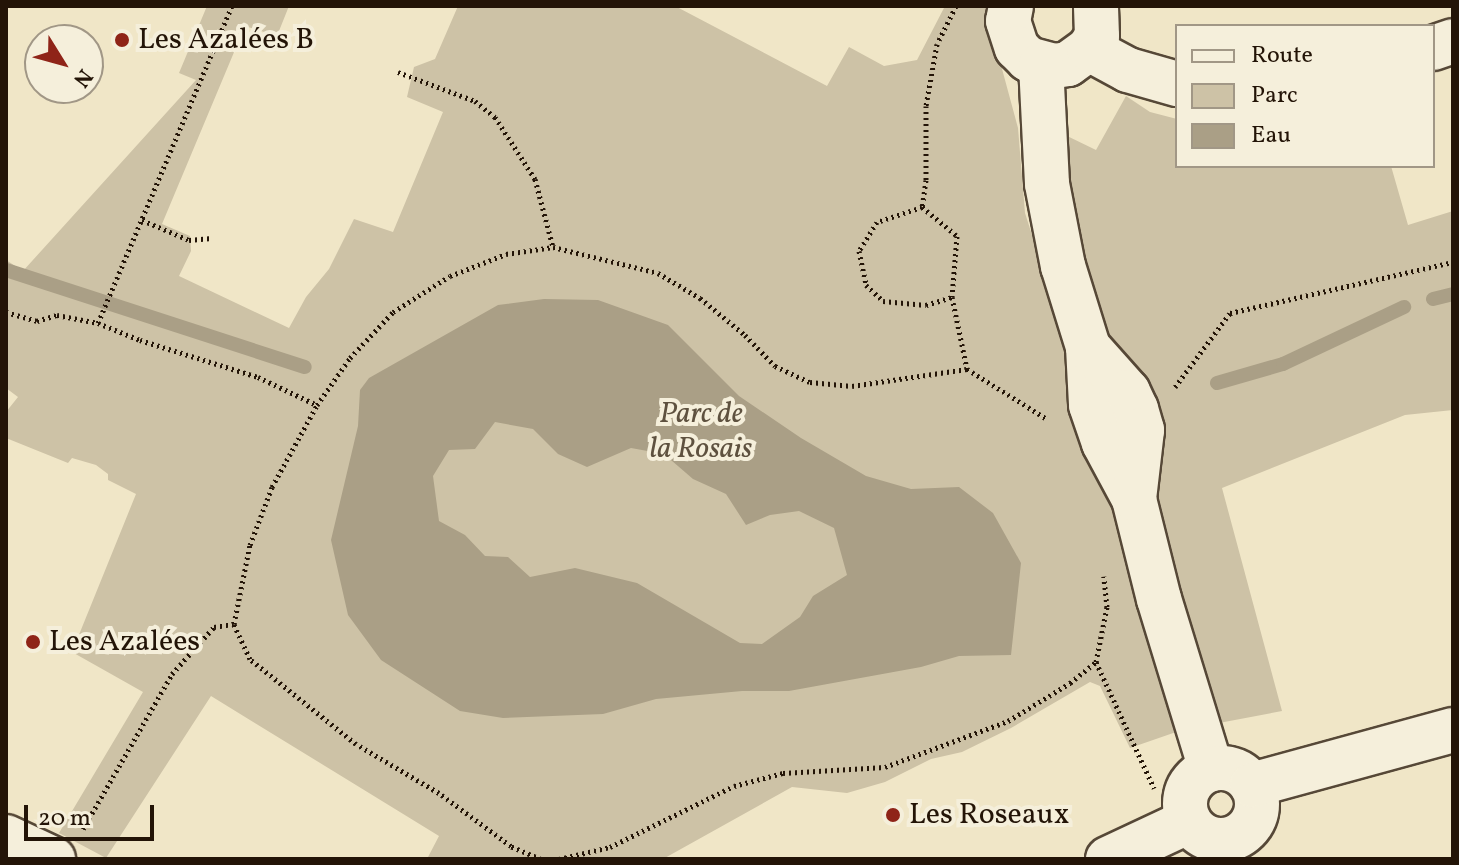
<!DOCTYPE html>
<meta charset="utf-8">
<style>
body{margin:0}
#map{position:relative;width:1459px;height:865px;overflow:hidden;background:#f0e6c7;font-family:Vollkorn,serif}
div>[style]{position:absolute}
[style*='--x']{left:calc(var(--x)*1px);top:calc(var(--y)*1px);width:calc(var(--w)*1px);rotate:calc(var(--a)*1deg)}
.green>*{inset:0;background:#cdc2a6}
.water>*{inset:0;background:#aa9f86}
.stream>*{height:14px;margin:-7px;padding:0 7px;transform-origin:7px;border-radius:7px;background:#aa9f86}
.path>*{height:5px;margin-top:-2.5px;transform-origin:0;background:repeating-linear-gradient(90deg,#231407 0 2px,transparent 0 6px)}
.roads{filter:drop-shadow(2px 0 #564837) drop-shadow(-2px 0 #564837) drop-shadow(0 2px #564837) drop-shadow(0 -2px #564837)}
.street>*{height:44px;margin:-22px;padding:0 22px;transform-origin:22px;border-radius:22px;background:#f5efdb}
.street>.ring{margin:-22px;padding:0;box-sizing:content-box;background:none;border:44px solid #f5efdb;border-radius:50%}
.dots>*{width:22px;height:22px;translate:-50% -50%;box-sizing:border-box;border:4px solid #f5efdb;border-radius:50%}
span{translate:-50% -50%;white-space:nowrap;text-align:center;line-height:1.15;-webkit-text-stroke:8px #f5efdb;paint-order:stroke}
.poi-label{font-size:30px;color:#231407}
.left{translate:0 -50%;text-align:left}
.park-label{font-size:30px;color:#5e513f;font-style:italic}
.frame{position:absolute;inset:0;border:8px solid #231407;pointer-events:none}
.legend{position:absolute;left:1175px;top:24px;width:260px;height:144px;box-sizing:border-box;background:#f5efdb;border:2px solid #a19786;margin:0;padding:10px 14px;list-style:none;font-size:24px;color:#231407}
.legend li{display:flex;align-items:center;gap:16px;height:40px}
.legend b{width:40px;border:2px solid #a19786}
.north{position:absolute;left:24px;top:24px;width:80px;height:80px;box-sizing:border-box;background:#f5efdb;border:2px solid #a19786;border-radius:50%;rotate:127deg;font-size:22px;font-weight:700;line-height:32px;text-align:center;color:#231407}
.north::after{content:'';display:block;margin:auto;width:28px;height:36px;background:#8f2418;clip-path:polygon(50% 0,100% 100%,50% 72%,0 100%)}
.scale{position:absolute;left:24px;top:805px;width:130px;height:36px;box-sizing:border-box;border:4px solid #231407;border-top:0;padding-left:10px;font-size:24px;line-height:28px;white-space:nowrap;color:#231407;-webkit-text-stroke:6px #f5efdb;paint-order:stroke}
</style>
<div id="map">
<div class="green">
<i style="clip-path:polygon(207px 6px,289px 6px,277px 36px,245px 26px,162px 224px,190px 236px,191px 251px,179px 276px,289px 328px,306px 297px,329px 269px,354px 219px,393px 232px,443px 112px,407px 97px,414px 67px,435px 59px,458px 6px,675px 6px,827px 86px,849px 47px,884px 66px,917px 60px,945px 6px,985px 6px,1018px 128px,1025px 213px,1071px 357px,1179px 731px,1130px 748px,1100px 686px,1090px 682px,1011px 728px,962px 752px,931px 759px,885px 782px,847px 793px,792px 787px,663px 859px,427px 859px,439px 836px,211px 696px,106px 858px,59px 833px,143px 692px,72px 652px,136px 494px,108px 480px,108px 474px,96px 465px,72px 458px,68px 463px,6px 438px,6px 412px,18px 397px,6px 388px,6px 260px,23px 271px,196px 80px,179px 73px)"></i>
<i style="clip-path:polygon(1126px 96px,1150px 112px,1177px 119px,1177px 166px,1391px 166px,1408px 225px,1453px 211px,1453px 410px,1405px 415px,1222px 488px,1282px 711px,1219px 723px,1210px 706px,1113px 348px,1097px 304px,1065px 172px,1063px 134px,1096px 150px)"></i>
</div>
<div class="water">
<i style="clip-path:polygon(evenodd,544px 299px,598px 300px,668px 325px,739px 396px,801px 438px,866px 476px,911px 489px,959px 487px,993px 513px,1021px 563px,1011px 655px,959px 656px,921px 667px,789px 691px,742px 691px,656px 699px,603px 714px,503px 718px,460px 711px,381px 660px,348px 615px,331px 540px,358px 426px,360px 390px,369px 378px,498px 305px,544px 299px,495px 422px,533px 429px,558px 454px,587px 467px,631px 448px,664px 454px,693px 479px,726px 494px,746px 525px,770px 515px,799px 511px,834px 528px,847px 575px,813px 596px,800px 617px,762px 644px,740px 643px,637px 583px,575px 568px,530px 577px,508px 557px,485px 556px,465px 535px,439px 521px,433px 476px,449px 450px,475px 449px,495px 422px)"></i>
</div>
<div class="stream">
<i style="--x:6;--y:270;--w:314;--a:18"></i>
<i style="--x:1433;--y:299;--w:21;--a:-14"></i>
<i style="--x:1217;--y:383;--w:69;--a:-16.1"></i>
<i style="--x:1283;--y:364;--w:134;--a:-25.2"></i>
</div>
<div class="path">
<i style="--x:956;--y:6;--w:42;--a:116.6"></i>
<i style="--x:937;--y:44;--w:63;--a:100.1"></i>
<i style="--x:926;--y:106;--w:74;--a:90"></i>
<i style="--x:926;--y:180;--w:27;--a:98"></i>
<i style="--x:922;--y:207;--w:45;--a:39.6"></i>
<i style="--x:957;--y:236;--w:61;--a:94.7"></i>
<i style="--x:952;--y:297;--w:74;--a:78.2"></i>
<i style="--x:398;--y:72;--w:82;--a:20.6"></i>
<i style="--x:475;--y:101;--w:26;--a:39"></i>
<i style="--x:495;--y:117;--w:74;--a:57.2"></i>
<i style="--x:535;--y:179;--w:70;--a:75.2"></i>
<i style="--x:922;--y:207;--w:47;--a:161.6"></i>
<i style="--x:877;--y:222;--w:34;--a:122"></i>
<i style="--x:859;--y:251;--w:35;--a:78"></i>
<i style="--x:866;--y:285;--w:23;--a:43"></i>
<i style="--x:883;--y:301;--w:43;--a:5.3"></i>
<i style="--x:926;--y:305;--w:27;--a:-17"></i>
<i style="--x:142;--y:220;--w:51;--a:23.1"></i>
<i style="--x:189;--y:240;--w:23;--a:-5"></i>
<i style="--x:6;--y:312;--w:32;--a:16"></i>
<i style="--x:37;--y:321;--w:21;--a:-17"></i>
<i style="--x:57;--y:315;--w:42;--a:11"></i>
<i style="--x:98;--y:323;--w:45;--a:22"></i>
<i style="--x:140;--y:340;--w:124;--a:17.4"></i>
<i style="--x:258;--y:377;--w:65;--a:25.4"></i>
<i style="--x:98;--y:323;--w:344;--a:-67.1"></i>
<i style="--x:1175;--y:387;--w:92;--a:-53.4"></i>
<i style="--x:1230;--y:313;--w:229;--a:-12.9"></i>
<i style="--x:1096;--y:662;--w:139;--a:65.3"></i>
<i style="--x:83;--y:829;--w:179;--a:-60.1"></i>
<i style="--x:172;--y:674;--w:63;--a:-48.2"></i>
<i style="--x:214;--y:627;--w:20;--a:-9"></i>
<i style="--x:541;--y:859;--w:33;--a:-157"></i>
<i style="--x:511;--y:846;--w:89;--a:-143.6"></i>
<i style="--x:439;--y:793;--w:96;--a:-149.4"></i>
<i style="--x:356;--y:744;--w:136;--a:-141.3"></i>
<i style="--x:250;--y:659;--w:38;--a:-115"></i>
<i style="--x:234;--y:624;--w:81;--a:-78.6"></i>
<i style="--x:250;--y:545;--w:62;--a:-69.2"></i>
<i style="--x:272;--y:487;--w:94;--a:-61.2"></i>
<i style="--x:317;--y:405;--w:57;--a:-54.9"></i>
<i style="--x:350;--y:358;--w:63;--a:-46.9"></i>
<i style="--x:393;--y:312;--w:67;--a:-32.3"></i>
<i style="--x:450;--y:276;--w:60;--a:-21.4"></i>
<i style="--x:506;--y:254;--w:48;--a:-8.5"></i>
<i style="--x:553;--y:247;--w:108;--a:13.9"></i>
<i style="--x:658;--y:273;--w:49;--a:30.8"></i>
<i style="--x:700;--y:298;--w:58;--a:39.4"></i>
<i style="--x:745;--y:335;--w:43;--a:45.9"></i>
<i style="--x:775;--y:366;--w:38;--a:25"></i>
<i style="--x:810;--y:382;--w:42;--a:5.4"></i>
<i style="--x:852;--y:386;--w:116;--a:-8.4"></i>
<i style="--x:967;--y:369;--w:94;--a:32"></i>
<i style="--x:559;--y:859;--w:52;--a:-13.2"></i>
<i style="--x:610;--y:847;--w:138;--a:-26.2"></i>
<i style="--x:734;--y:786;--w:51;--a:-14.9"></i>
<i style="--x:783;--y:773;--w:102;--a:-3.4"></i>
<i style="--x:885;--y:767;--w:131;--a:-20.5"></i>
<i style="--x:1008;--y:721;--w:73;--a:-31.5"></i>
<i style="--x:1070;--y:683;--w:33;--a:-39"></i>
<i style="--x:1096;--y:662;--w:56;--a:-78.7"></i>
<i style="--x:1107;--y:607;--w:31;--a:-96"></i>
</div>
<div class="roads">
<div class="street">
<i style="--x:1011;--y:6;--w:15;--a:101"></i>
<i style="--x:1008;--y:21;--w:28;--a:72"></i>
<i style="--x:1017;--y:48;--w:16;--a:45"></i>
<i style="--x:1028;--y:59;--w:28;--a:15"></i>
<i style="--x:1055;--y:66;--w:13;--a:-9"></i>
<i style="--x:1068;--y:64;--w:26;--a:-36"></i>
<i style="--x:1089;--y:49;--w:15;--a:-58"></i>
<i style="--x:1097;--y:36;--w:30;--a:-92"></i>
<i style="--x:1433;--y:48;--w:21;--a:-19"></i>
<i style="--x:1089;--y:49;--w:44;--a:28.3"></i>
<i style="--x:1128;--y:70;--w:51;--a:15.9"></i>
<i style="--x:1041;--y:65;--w:119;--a:87.1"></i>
<i style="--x:1047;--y:184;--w:84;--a:79"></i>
<i style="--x:1063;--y:266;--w:85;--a:72.8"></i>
<i style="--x:1088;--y:347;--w:58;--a:87"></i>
<i style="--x:1091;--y:405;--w:40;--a:71.1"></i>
<i style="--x:1104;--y:443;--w:64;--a:61.8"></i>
<i style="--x:1134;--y:499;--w:103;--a:76"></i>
<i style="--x:1159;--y:599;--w:178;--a:73"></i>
<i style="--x:1088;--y:347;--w:60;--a:48.4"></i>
<i style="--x:1128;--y:392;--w:19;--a:65"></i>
<i style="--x:1136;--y:409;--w:22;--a:74"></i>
<i style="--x:1142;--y:430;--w:69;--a:96.6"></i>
<i class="ring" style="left:1185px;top:768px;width:28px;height:28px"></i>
<i style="--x:1252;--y:785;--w:208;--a:-15.3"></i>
<i style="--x:6;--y:837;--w:52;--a:25.1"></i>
<i style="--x:1108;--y:859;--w:89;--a:-25.1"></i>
</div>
</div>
<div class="dots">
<i style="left:122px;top:40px;background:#8f2418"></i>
<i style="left:33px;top:642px;background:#8f2418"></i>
<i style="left:893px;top:815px;background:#8f2418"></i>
</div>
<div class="poi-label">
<span class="left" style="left:138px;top:40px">Les Azalées B</span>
<span class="left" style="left:49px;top:642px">Les Azalées</span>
<span class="left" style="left:909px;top:815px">Les Roseaux</span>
</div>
<div class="park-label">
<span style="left:701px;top:431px">Parc de<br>la Rosais</span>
</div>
<div class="frame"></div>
<ul class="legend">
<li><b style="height:10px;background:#f5efdb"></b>Route</li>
<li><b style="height:22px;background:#cdc2a6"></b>Parc</li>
<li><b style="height:22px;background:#aa9f86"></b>Eau</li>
</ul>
<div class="north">N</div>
<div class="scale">20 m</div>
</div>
